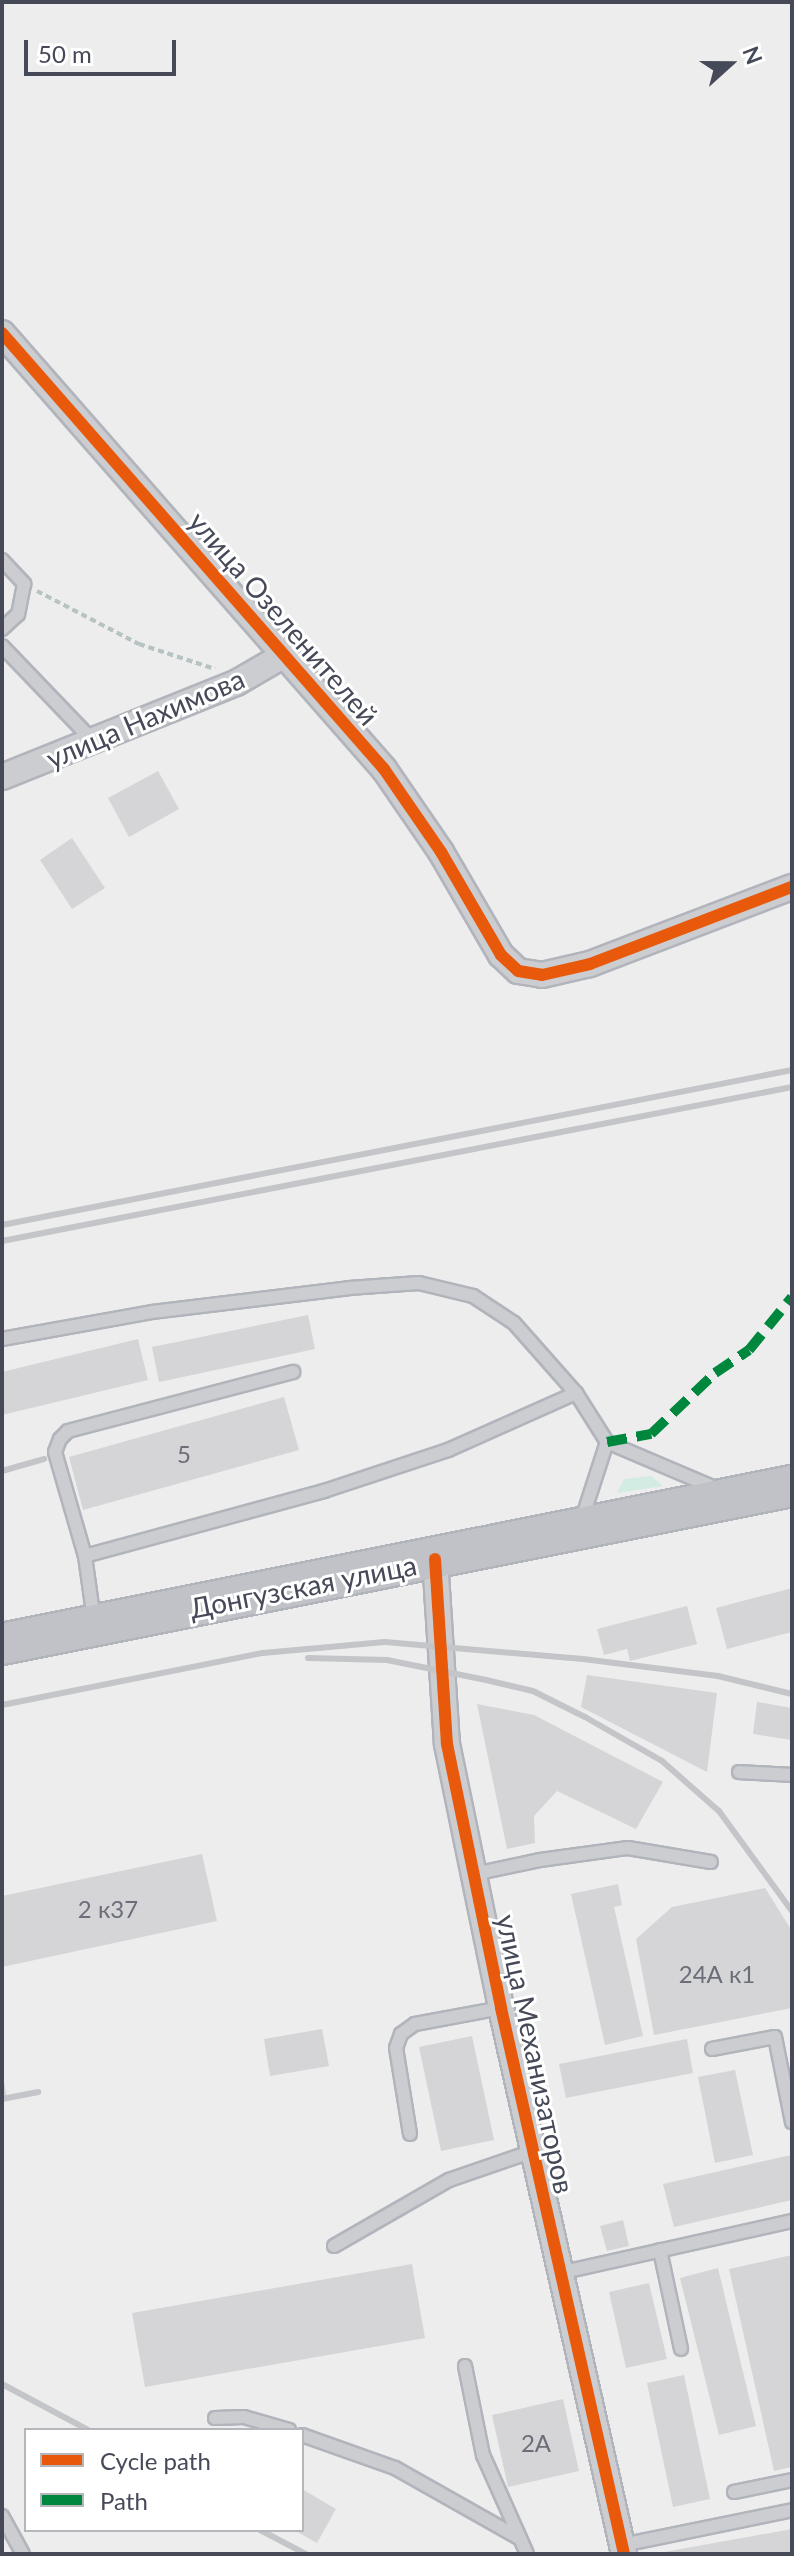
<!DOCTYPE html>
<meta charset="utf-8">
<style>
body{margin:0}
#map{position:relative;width:794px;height:2556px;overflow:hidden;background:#ededed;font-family:Lato,sans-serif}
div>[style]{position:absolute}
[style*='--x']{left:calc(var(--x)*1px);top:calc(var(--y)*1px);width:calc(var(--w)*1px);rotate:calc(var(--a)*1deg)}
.green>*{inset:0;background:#d2ebe3}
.building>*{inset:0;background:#d5d5d7}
.path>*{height:4px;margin-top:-2px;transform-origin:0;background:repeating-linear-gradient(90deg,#b7c2c2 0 6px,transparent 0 10px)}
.roads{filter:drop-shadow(2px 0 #b2b4bc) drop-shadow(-2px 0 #b2b4bc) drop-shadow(0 2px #b2b4bc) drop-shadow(0 -2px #b2b4bc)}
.service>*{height:12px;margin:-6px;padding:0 6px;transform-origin:6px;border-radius:6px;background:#cbcdd0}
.minor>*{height:24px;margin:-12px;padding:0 12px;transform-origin:12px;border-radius:12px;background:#cbcdd0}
.trunk>*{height:40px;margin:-20px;padding:0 20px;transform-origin:20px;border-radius:20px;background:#c0c2c8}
.rail>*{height:6px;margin:-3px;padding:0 3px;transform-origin:3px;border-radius:3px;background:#c4c5c8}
.quiet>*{height:10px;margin-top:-5px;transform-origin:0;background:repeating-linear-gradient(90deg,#00873e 0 20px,transparent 0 30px)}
.cycleway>*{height:12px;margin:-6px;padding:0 6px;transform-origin:6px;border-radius:6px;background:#e8590c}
span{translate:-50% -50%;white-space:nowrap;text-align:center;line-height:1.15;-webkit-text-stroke:6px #fff;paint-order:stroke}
.number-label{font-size:24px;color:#6b6e79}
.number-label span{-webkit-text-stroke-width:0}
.street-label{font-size:28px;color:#464a58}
.frame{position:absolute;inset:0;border:4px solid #464a58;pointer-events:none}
.legend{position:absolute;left:24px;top:2428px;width:280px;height:104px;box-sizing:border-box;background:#fff;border:2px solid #b5b7bc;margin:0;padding:10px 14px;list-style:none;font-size:24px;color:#464a58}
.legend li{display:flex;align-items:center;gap:16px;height:40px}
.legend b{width:40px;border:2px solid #b5b7bc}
.north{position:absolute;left:690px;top:24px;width:80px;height:80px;-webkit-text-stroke:6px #fff;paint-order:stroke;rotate:69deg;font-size:22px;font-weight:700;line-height:32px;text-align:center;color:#464a58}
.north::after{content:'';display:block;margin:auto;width:28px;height:36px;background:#464a58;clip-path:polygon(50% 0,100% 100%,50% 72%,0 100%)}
.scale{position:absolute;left:24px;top:40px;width:152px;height:36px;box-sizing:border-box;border:4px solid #464a58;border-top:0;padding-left:10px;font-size:24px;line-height:28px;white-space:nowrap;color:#464a58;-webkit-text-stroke:6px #fff;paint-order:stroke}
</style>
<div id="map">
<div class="green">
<i style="clip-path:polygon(651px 1476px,663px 1486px,617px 1493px,624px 1479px)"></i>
</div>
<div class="building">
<i style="clip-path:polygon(158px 771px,179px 809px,129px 837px,108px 798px)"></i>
<i style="clip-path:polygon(72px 838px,105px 888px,72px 909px,40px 860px)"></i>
<i style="clip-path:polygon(308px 1315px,315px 1349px,159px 1382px,152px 1347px)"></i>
<i style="clip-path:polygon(138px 1339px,148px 1380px,2px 1415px,2px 1372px)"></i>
<i style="clip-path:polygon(284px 1397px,299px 1450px,83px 1510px,69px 1457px)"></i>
<i style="clip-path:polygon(792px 1588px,792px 1632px,727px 1649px,716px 1608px)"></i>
<i style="clip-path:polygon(687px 1606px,697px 1644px,630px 1661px,627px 1649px,604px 1655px,597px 1629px)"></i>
<i style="clip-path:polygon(587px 1675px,717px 1693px,707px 1772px,581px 1707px)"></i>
<i style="clip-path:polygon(757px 1702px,792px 1708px,792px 1740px,753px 1734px)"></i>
<i style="clip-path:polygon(477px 1704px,534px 1715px,663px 1782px,636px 1829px,557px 1791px,534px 1816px,535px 1843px,507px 1849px)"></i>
<i style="clip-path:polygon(202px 1854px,217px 1921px,2px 1967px,2px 1896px)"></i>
<i style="clip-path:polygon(618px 1884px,622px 1905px,614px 1907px,643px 2036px,605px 2045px,571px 1894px)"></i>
<i style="clip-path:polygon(765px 1888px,792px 1931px,792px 2008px,654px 2035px,636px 1939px,672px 1907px)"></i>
<i style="clip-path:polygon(322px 2029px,329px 2066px,270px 2076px,264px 2039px)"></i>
<i style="clip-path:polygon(472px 2036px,494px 2140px,441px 2151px,419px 2047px)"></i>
<i style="clip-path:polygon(687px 2039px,693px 2073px,566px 2098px,559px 2064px)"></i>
<i style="clip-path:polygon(2px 2070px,7px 2098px,2px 2099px)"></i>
<i style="clip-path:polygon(735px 2070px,753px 2155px,715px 2163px,698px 2077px)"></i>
<i style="clip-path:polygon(791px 2155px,792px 2200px,674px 2227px,663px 2184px)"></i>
<i style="clip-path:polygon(623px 2220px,629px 2246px,607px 2251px,600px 2226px)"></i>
<i style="clip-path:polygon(792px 2255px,792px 2467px,774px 2471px,729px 2269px)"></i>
<i style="clip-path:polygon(412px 2264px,425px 2338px,145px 2387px,132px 2313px)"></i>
<i style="clip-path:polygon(718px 2268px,756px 2426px,719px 2435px,680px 2278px)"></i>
<i style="clip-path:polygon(649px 2283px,667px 2359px,626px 2368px,609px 2292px)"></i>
<i style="clip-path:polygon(684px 2375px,710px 2499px,673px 2507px,647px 2383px)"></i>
<i style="clip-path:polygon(563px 2399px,579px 2471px,508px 2487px,492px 2415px)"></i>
<i style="clip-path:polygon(302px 2489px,336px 2509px,317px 2543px,294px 2530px,302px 2530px)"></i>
<i style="clip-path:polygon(792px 2529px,792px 2554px,664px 2554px,664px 2552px)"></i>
</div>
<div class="path">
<i style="--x:37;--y:591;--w:115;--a:27.5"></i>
<i style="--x:139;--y:644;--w:80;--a:18.2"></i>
</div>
<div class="roads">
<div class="service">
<i style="--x:2;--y:560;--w:33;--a:47"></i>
<i style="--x:24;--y:584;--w:31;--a:101"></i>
<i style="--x:18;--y:614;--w:22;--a:137"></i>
<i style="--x:2;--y:646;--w:132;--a:46.2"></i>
<i style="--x:2;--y:1339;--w:152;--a:-10.2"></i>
<i style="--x:152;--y:1312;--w:198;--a:-6.9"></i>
<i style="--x:349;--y:1288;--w:70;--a:-4.1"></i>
<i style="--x:419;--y:1283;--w:56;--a:13.5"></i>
<i style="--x:473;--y:1296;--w:49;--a:33.4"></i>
<i style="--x:514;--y:1323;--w:94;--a:48.5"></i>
<i style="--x:576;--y:1393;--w:58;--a:57.7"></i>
<i style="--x:607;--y:1442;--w:120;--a:23.1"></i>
<i style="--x:582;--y:1519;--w:81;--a:-72"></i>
<i style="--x:85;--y:1556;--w:108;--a:-106.1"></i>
<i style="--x:55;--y:1452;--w:14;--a:-69"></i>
<i style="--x:60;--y:1439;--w:11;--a:-45"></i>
<i style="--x:68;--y:1431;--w:233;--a:-14.7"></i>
<i style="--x:94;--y:1620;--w:65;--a:-98"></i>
<i style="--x:85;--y:1556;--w:248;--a:-15.2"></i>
<i style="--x:324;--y:1491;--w:131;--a:-18.3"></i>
<i style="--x:448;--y:1450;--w:140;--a:-24"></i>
<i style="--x:739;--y:1772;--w:53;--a:3.2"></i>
<i style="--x:474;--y:1874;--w:67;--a:-12"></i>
<i style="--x:540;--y:1860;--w:89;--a:-7.8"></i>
<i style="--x:628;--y:1848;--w:84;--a:9.6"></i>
<i style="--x:712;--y:2049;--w:64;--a:-10.8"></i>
<i style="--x:775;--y:2037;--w:87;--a:78.7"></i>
<i style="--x:410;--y:2134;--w:87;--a:-99.2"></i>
<i style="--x:396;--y:2048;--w:15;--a:-70"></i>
<i style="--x:401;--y:2034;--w:17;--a:-36"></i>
<i style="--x:415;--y:2024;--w:87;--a:-10.5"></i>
<i style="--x:334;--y:2246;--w:133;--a:-29.9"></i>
<i style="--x:449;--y:2180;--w:89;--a:-19"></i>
<i style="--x:660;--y:2250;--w:101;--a:78"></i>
<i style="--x:559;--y:2273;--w:239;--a:-12.6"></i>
<i style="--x:465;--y:2366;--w:91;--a:78.6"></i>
<i style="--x:483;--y:2455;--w:108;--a:66"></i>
<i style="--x:215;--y:2418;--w:29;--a:-2"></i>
<i style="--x:244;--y:2417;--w:47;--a:16.1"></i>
<i style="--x:302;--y:2435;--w:99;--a:19.5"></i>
<i style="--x:395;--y:2468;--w:142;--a:29.4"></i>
<i style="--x:734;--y:2492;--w:59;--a:-11.7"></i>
<i style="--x:2;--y:2516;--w:43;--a:61.1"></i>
<i style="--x:622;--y:2545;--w:174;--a:-11.6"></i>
</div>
<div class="minor">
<i style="--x:2;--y:333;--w:580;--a:48.78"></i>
<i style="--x:384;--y:769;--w:101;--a:55.5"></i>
<i style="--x:441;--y:852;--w:119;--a:59.8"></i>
<i style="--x:501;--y:955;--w:23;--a:43"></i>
<i style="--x:518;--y:971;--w:24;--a:9"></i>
<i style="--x:542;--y:975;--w:49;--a:-12.9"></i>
<i style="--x:590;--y:964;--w:216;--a:-20.9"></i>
<i style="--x:2;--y:777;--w:252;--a:-21.9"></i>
<i style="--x:236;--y:683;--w:58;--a:-30.1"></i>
<i style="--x:435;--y:1559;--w:185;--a:86.3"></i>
<i style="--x:447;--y:1744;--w:269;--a:78.4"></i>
<i style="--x:501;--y:2008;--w:560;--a:77.3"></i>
</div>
<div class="trunk">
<i style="--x:2;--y:1644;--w:806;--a:-11.31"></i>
</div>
</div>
<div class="rail">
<i style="--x:2;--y:1225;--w:805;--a:-11.1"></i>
<i style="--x:2;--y:1241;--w:805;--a:-11.03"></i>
<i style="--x:2;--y:1471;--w:44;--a:-15.9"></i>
<i style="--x:308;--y:1658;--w:79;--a:1.5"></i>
<i style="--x:387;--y:1660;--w:101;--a:11.4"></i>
<i style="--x:486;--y:1680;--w:48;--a:13.2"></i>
<i style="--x:533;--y:1691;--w:58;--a:26.6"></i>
<i style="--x:585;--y:1717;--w:89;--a:29.7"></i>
<i style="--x:662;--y:1761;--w:76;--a:41.3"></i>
<i style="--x:719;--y:1811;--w:124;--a:53.9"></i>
<i style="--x:2;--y:1705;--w:266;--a:-11.3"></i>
<i style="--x:263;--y:1653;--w:122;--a:-5.2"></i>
<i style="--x:385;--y:1642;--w:199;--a:4.9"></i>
<i style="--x:583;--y:1659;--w:136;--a:7.2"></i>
<i style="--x:718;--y:1676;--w:76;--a:13.7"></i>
<i style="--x:2;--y:2099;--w:37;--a:-11"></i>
<i style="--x:2;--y:2384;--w:98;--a:28.1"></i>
<i style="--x:260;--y:2530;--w:52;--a:27.6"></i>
</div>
<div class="quiet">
<i style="--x:607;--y:1442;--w:45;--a:-10.3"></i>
<i style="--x:651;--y:1434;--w:88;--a:-43.6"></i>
<i style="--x:715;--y:1373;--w:41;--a:-34.1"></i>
<i style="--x:749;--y:1350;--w:68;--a:-50.9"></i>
</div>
<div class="cycleway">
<i style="--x:2;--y:333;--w:580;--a:48.78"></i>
<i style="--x:384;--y:769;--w:101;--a:55.5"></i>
<i style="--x:441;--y:852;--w:119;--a:59.8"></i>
<i style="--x:501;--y:955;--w:23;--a:43"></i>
<i style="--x:518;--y:971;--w:24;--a:9"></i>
<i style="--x:542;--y:975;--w:49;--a:-12.9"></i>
<i style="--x:590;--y:964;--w:216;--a:-20.9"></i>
<i style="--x:435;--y:1559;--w:185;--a:86.3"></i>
<i style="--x:447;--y:1744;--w:269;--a:78.4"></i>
<i style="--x:501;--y:2008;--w:560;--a:77.3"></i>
</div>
<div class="number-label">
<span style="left:184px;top:1454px">5</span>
<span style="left:108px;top:1909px">2 к37</span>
<span style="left:717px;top:1974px">24А к1</span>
<span style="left:536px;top:2443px">2А</span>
</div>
<div class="street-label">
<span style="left:284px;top:618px;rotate:49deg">улица Озеленителей</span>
<span style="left:145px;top:718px;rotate:-23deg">улица Нахимова</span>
<span style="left:303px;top:1586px;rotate:-11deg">Донгузская улица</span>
<span style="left:536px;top:2054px;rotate:78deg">улица Механизаторов</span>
</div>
<div class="frame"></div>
<ul class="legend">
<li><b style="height:10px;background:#e8590c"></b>Cycle path</li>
<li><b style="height:10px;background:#00873e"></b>Path</li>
</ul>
<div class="north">N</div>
<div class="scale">50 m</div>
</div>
